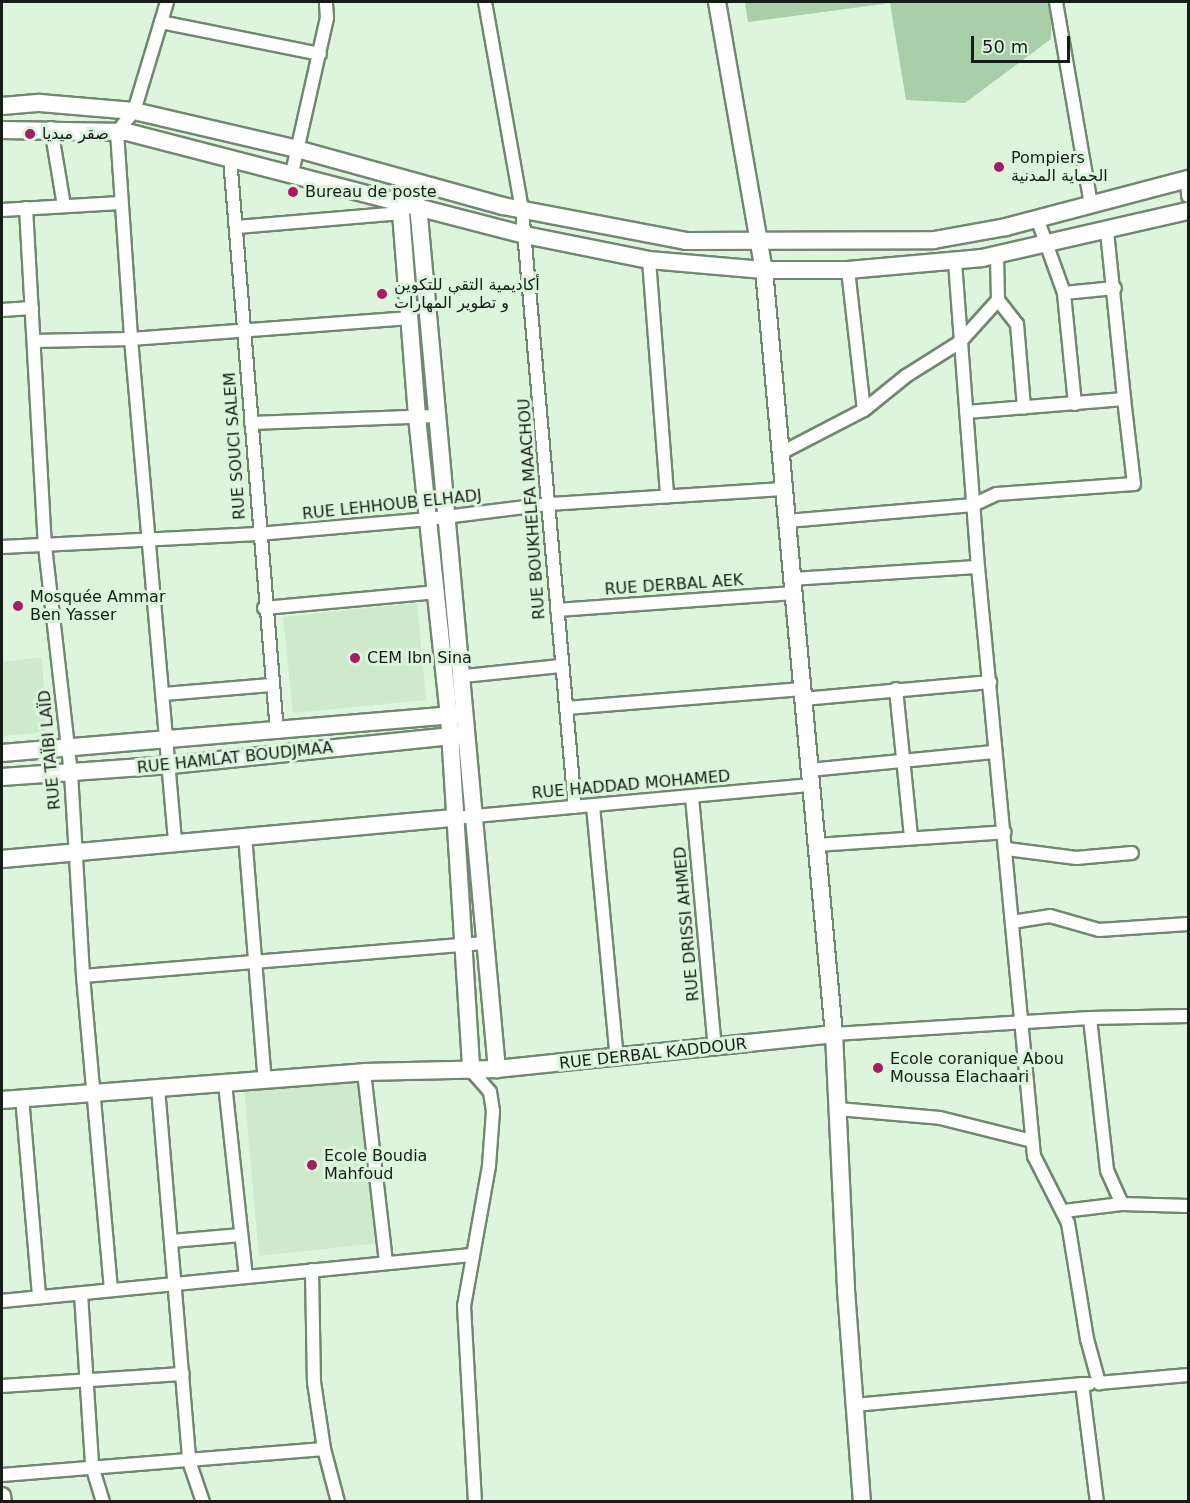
<!DOCTYPE html>
<meta charset="utf-8">
<style>
body{margin:0}
#map{position:relative;width:1190px;height:1503px;overflow:hidden;background:#ddf4dd;font-family:"DejaVu Sans",Vazirmatn,sans-serif}
div>[style]{position:absolute}
[style*='--x']{left:calc(var(--x)*1px);top:calc(var(--y)*1px);width:calc(var(--w)*1px);rotate:calc(var(--a)*1deg)}
.built>*{inset:0;background:#cdeacd}
.green>*{inset:0;background:#a8cfa9}
.roads{filter:drop-shadow(2px 0 #728772) drop-shadow(-2px 0 #728772) drop-shadow(0 2px #728772) drop-shadow(0 -2px #728772)}
.street>*{height:12px;margin:-6px;padding:0 6px;transform-origin:6px;border-radius:6px;background:#fff}
.secondary>*{height:16px;margin:-8px;padding:0 8px;transform-origin:8px;border-radius:8px;background:#fff}
.dots>*{width:16px;height:16px;translate:-50% -50%;box-sizing:border-box;border:3px solid #ddf4dd;border-radius:50%}
span{translate:-50% -50%;white-space:nowrap;text-align:center;line-height:1.15;-webkit-text-stroke:6px #ddf4dd;paint-order:stroke}
.poi-label{font-size:16px;color:#151e16}
.left{translate:0 -50%;text-align:left}
.street-label{font-size:16px;color:#151e16}
.frame{position:absolute;inset:0;border:3px solid #151e16;pointer-events:none}
.scale{position:absolute;left:971px;top:36px;width:99px;height:27px;box-sizing:border-box;border:3px solid #151e16;border-top:0;padding-left:8px;font-size:18px;line-height:21px;white-space:nowrap;color:#151e16;-webkit-text-stroke:4px #ddf4dd;paint-order:stroke}
</style>
<div id="map">
<div class="built">
<i style="clip-path:polygon(417px 603px,426px 700px,293px 713px,283px 617px)"></i>
<i style="clip-path:polygon(42px 657px,46px 732px,2px 736px,2px 662px)"></i>
<i style="clip-path:polygon(365px 1075px,380px 1243px,259px 1256px,244px 1087px)"></i>
</div>
<div class="green">
<i style="clip-path:polygon(745px 2px,1047px 2px,1052px 5px,1051px 39px,965px 103px,906px 100px,890px 3px,748px 22px)"></i>
</div>
<div class="roads">
<div class="street">
<i style="--x:167;--y:2;--w:114;--a:106.8"></i>
<i style="--x:134;--y:111;--w:27;--a:129"></i>
<i style="--x:117;--y:132;--w:207;--a:86.1"></i>
<i style="--x:131;--y:339;--w:504;--a:84.99"></i>
<i style="--x:485;--y:2;--w:210;--a:79.9"></i>
<i style="--x:522;--y:209;--w:600;--a:84.94"></i>
<i style="--x:1056;--y:2;--w:205;--a:80.2"></i>
<i style="--x:161;--y:22;--w:162;--a:11.4"></i>
<i style="--x:51;--y:128;--w:79;--a:80.5"></i>
<i style="--x:230;--y:158;--w:576;--a:85.32"></i>
<i style="--x:292;--y:173;--w:159;--a:-77.3"></i>
<i style="--x:327;--y:18;--w:16;--a:-94"></i>
<i style="--x:1187;--y:180;--w:16;--a:86"></i>
<i style="--x:26;--y:208;--w:339;--a:86.8"></i>
<i style="--x:45;--y:546;--w:228;--a:83.5"></i>
<i style="--x:71;--y:773;--w:203;--a:86.6"></i>
<i style="--x:83;--y:976;--w:315;--a:84.9"></i>
<i style="--x:2;--y:210;--w:118;--a:-3.4"></i>
<i style="--x:1037;--y:218;--w:80;--a:70.2"></i>
<i style="--x:237;--y:227;--w:165;--a:-4.9"></i>
<i style="--x:1107;--y:231;--w:169;--a:84.2"></i>
<i style="--x:649;--y:260;--w:237;--a:85.6"></i>
<i style="--x:955;--y:262;--w:306;--a:85.7"></i>
<i style="--x:978;--y:567;--w:592;--a:84.57"></i>
<i style="--x:1034;--y:1156;--w:75;--a:63.1"></i>
<i style="--x:1068;--y:1223;--w:118;--a:80.7"></i>
<i style="--x:1087;--y:1339;--w:46;--a:74.7"></i>
<i style="--x:1099;--y:1383;--w:89;--a:-5.1"></i>
<i style="--x:848;--y:270;--w:141;--a:83.5"></i>
<i style="--x:998;--y:300;--w:31;--a:52"></i>
<i style="--x:1017;--y:324;--w:84;--a:85.2"></i>
<i style="--x:2;--y:310;--w:30;--a:-4"></i>
<i style="--x:34;--y:341;--w:97;--a:-1.2"></i>
<i style="--x:131;--y:339;--w:280;--a:-4.3"></i>
<i style="--x:1075;--y:404;--w:112;--a:-95.7"></i>
<i style="--x:1064;--y:293;--w:51;--a:-5.6"></i>
<i style="--x:251;--y:423;--w:185;--a:-2.2"></i>
<i style="--x:781;--y:453;--w:93;--a:-27.4"></i>
<i style="--x:864;--y:410;--w:54;--a:-39"></i>
<i style="--x:906;--y:376;--w:64;--a:-32.2"></i>
<i style="--x:960;--y:342;--w:57;--a:-47.9"></i>
<i style="--x:998;--y:300;--w:45;--a:-91.3"></i>
<i style="--x:787;--y:521;--w:187;--a:-4.9"></i>
<i style="--x:973;--y:505;--w:26;--a:-25"></i>
<i style="--x:997;--y:494;--w:137;--a:-4.2"></i>
<i style="--x:1134;--y:484;--w:86;--a:-96.7"></i>
<i style="--x:1124;--y:399;--w:158;--a:175.3"></i>
<i style="--x:2;--y:547;--w:256;--a:-2.9"></i>
<i style="--x:258;--y:534;--w:172;--a:-5"></i>
<i style="--x:429;--y:519;--w:122;--a:-7.1"></i>
<i style="--x:550;--y:504;--w:235;--a:-3.7"></i>
<i style="--x:792;--y:579;--w:186;--a:-3.7"></i>
<i style="--x:264;--y:608;--w:174;--a:-5.3"></i>
<i style="--x:557;--y:610;--w:237;--a:-4.1"></i>
<i style="--x:464;--y:676;--w:98;--a:-5.9"></i>
<i style="--x:896;--y:689;--w:149;--a:84.2"></i>
<i style="--x:164;--y:694;--w:107;--a:-4.8"></i>
<i style="--x:803;--y:699;--w:188;--a:-5.2"></i>
<i style="--x:566;--y:708;--w:237;--a:-4.6"></i>
<i style="--x:810;--y:770;--w:186;--a:-5.6"></i>
<i style="--x:692;--y:797;--w:252;--a:84.8"></i>
<i style="--x:593;--y:806;--w:253;--a:84.6"></i>
<i style="--x:454;--y:818;--w:358;--a:-5.3"></i>
<i style="--x:245;--y:835;--w:247;--a:85.4"></i>
<i style="--x:816;--y:845;--w:189;--a:-3.9"></i>
<i style="--x:1007;--y:849;--w:70;--a:7.4"></i>
<i style="--x:1076;--y:858;--w:56;--a:-5.1"></i>
<i style="--x:1012;--y:922;--w:38;--a:-9"></i>
<i style="--x:1050;--y:916;--w:51;--a:15.9"></i>
<i style="--x:1099;--y:930;--w:89;--a:-3.9"></i>
<i style="--x:83;--y:976;--w:403;--a:-4.7"></i>
<i style="--x:834;--y:1034;--w:256;--a:-3.6"></i>
<i style="--x:1090;--y:1018;--w:98;--a:-1.2"></i>
<i style="--x:471;--y:1070;--w:29;--a:49"></i>
<i style="--x:490;--y:1092;--w:19;--a:81"></i>
<i style="--x:493;--y:1111;--w:55;--a:94.2"></i>
<i style="--x:489;--y:1166;--w:142;--a:100.1"></i>
<i style="--x:464;--y:1306;--w:196;--a:86.8"></i>
<i style="--x:364;--y:1072;--w:191;--a:83.4"></i>
<i style="--x:225;--y:1084;--w:193;--a:83.8"></i>
<i style="--x:158;--y:1088;--w:374;--a:85.2"></i>
<i style="--x:189;--y:1461;--w:43;--a:71.1"></i>
<i style="--x:22;--y:1097;--w:201;--a:85.1"></i>
<i style="--x:838;--y:1109;--w:102;--a:5"></i>
<i style="--x:940;--y:1118;--w:95;--a:14"></i>
<i style="--x:1122;--y:1204;--w:66;--a:1.7"></i>
<i style="--x:1064;--y:1211;--w:58;--a:-6.9"></i>
<i style="--x:1122;--y:1204;--w:37;--a:-114"></i>
<i style="--x:1107;--y:1170;--w:153;--a:-96.4"></i>
<i style="--x:172;--y:1241;--w:69;--a:-5"></i>
<i style="--x:312;--y:1270;--w:112;--a:89"></i>
<i style="--x:314;--y:1382;--w:68;--a:81.5"></i>
<i style="--x:81;--y:1294;--w:172;--a:86.3"></i>
<i style="--x:92;--y:1466;--w:38;--a:73"></i>
<i style="--x:2;--y:1301;--w:473;--a:-5.6"></i>
<i style="--x:1089;--y:1384;--w:7;--a:180"></i>
<i style="--x:1082;--y:1384;--w:119;--a:82.8"></i>
<i style="--x:2;--y:1386;--w:181;--a:-3.8"></i>
<i style="--x:855;--y:1405;--w:228;--a:-5.3"></i>
<i style="--x:2;--y:1475;--w:323;--a:-4.6"></i>
<i style="--x:324;--y:1449;--w:55;--a:75.2"></i>
</div>
<div class="secondary">
<i style="--x:717;--y:2;--w:272;--a:80.1"></i>
<i style="--x:764;--y:270;--w:767;--a:84.77"></i>
<i style="--x:834;--y:1034;--w:256;--a:87.3"></i>
<i style="--x:846;--y:1290;--w:213;--a:85.7"></i>
<i style="--x:2;--y:106;--w:38;--a:-5"></i>
<i style="--x:40;--y:103;--w:94;--a:4.9"></i>
<i style="--x:134;--y:111;--w:167;--a:13.1"></i>
<i style="--x:297;--y:149;--w:214;--a:15.5"></i>
<i style="--x:503;--y:206;--w:186;--a:10.8"></i>
<i style="--x:686;--y:241;--w:248;--a:-0.2"></i>
<i style="--x:934;--y:240;--w:73;--a:-10.2"></i>
<i style="--x:1006;--y:227;--w:188;--a:-14.8"></i>
<i style="--x:2;--y:130;--w:125;--a:0.9"></i>
<i style="--x:127;--y:132;--w:411;--a:14.5"></i>
<i style="--x:525;--y:235;--w:126;--a:11.4"></i>
<i style="--x:649;--y:260;--w:115;--a:5"></i>
<i style="--x:764;--y:270;--w:84;--a:0"></i>
<i style="--x:848;--y:270;--w:135;--a:-5.1"></i>
<i style="--x:982;--y:258;--w:211;--a:-12.9"></i>
<i style="--x:400;--y:200;--w:218;--a:85.5"></i>
<i style="--x:417;--y:417;--w:301;--a:83.9"></i>
<i style="--x:449;--y:716;--w:355;--a:86.4"></i>
<i style="--x:418;--y:205;--w:868;--a:84.78"></i>
<i style="--x:2;--y:753;--w:459;--a:-4.8"></i>
<i style="--x:2;--y:777;--w:169;--a:-4.1"></i>
<i style="--x:171;--y:765;--w:292;--a:-5.9"></i>
<i style="--x:2;--y:859;--w:454;--a:-5.2"></i>
<i style="--x:2;--y:1100;--w:363;--a:-4.4"></i>
<i style="--x:364;--y:1072;--w:133;--a:-1.3"></i>
<i style="--x:497;--y:1069;--w:339;--a:-5.9"></i>
<i style="--x:2;--y:1496;--w:6;--a:81"></i>
</div>
</div>
<div class="dots">
<i style="left:30px;top:134px;background:#a61c63"></i>
<i style="left:999px;top:167px;background:#a61c63"></i>
<i style="left:293px;top:192px;background:#a61c63"></i>
<i style="left:382px;top:294px;background:#a61c63"></i>
<i style="left:18px;top:606px;background:#a61c63"></i>
<i style="left:355px;top:658px;background:#a61c63"></i>
<i style="left:878px;top:1068px;background:#a61c63"></i>
<i style="left:312px;top:1165px;background:#a61c63"></i>
</div>
<div class="poi-label">
<span class="left" style="left:42px;top:134px">صقر ميديا</span>
<span class="left" style="left:1011px;top:167px">Pompiers<br>الحماية المدنية</span>
<span class="left" style="left:305px;top:192px">Bureau de poste</span>
<span class="left" style="left:394px;top:294px">أكاديمية التقي للتكوين<br>و تطوير المهارات</span>
<span class="left" style="left:30px;top:606px">Mosquée Ammar<br>Ben Yasser</span>
<span class="left" style="left:367px;top:658px">CEM Ibn Sina</span>
<span class="left" style="left:890px;top:1068px">Ecole coranique Abou<br>Moussa Elachaari</span>
<span class="left" style="left:324px;top:1165px">Ecole Boudia<br>Mahfoud</span>
</div>
<div class="street-label">
<span style="left:235px;top:446px;rotate:-94deg">RUE SOUCI SALEM</span>
<span style="left:392px;top:505px;rotate:-6deg">RUE LEHHOUB ELHADJ</span>
<span style="left:532px;top:509px;rotate:-94deg">RUE BOUKHELFA MAACHOU</span>
<span style="left:674px;top:585px;rotate:-4deg">RUE DERBAL AEK</span>
<span style="left:50px;top:750px;rotate:-95deg">RUE TAÏBI LAÏD</span>
<span style="left:235px;top:758px;rotate:-6deg">RUE HAMLAT BOUDJMAA</span>
<span style="left:631px;top:785px;rotate:-5deg">RUE HADDAD MOHAMED</span>
<span style="left:687px;top:924px;rotate:-95deg">RUE DRISSI AHMED</span>
<span style="left:653px;top:1054px;rotate:-6deg">RUE DERBAL KADDOUR</span>
</div>
<div class="frame"></div>
<div class="scale">50 m</div>
</div>
